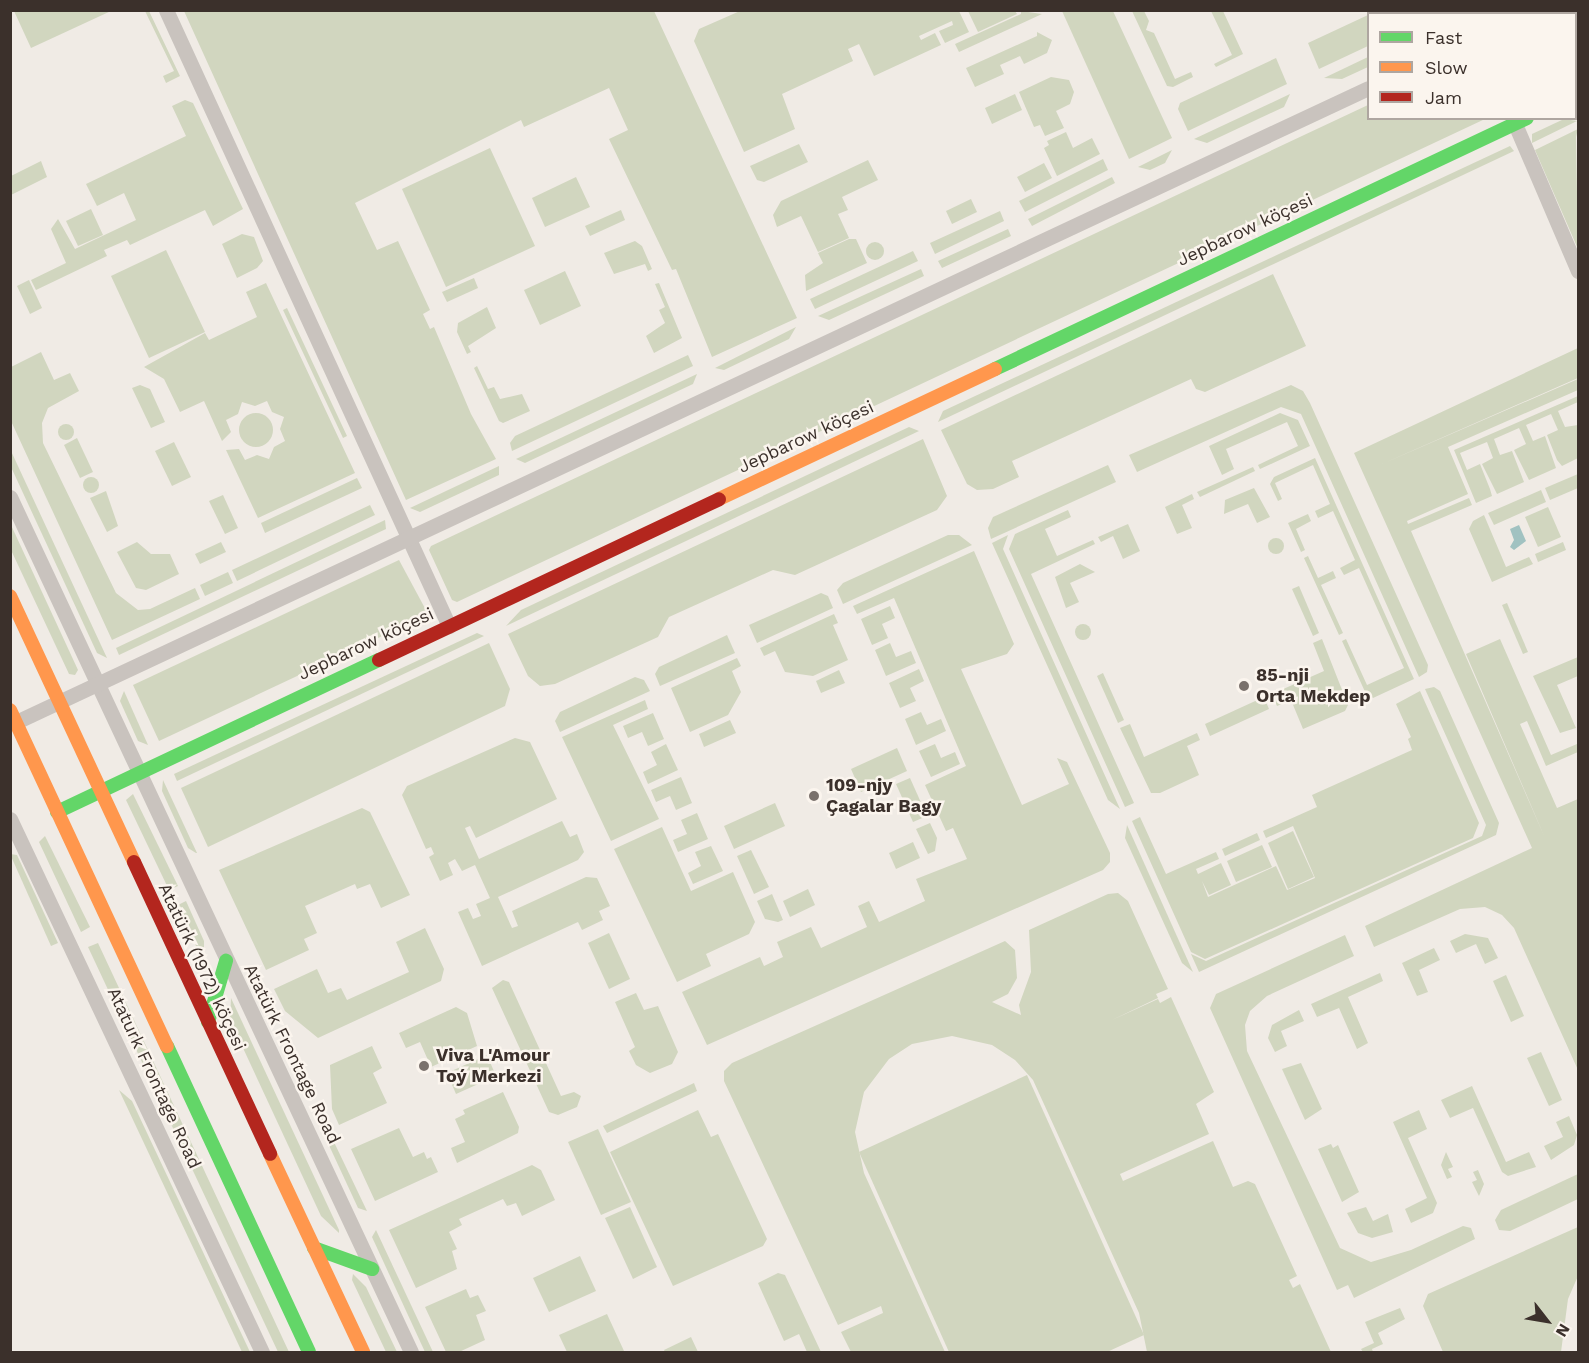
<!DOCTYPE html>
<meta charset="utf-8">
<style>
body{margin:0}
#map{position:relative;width:1589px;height:1363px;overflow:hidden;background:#f0ebe5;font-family:"Work Sans",sans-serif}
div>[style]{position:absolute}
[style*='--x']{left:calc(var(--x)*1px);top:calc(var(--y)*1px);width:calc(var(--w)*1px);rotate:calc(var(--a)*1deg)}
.green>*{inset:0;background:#d1d6bf}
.round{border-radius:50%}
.water>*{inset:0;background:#a1c2c1}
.street>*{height:15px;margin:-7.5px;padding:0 7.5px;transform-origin:7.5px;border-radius:7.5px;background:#c9c3be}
.fast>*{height:14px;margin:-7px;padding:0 7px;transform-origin:7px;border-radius:7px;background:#63d668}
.slow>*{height:14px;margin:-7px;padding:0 7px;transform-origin:7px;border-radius:7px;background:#ff974d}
.jam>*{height:14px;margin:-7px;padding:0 7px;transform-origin:7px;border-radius:7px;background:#b3261e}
.dots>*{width:16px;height:16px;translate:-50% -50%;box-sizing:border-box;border:3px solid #fbf5ee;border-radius:50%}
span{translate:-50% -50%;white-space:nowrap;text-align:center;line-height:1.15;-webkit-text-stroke:5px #fbf5ee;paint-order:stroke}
.street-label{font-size:18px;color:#3b302b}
.poi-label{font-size:18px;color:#3b302b;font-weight:700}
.left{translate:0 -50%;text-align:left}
.frame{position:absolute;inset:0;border:12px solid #3b302b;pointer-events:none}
.legend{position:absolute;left:1367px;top:12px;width:210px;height:108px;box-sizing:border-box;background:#fbf5ee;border:2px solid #aea6a0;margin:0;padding:8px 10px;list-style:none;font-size:18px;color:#3b302b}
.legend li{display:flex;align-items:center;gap:12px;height:30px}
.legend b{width:30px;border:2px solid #aea6a0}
.north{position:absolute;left:1517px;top:1291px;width:60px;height:60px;-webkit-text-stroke:4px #fbf5ee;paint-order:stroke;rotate:121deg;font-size:16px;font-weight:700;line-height:24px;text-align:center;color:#3b302b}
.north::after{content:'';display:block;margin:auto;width:21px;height:27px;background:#3b302b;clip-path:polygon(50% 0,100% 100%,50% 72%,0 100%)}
</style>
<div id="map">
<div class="green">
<i style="clip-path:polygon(14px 11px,111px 11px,31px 48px)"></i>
<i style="clip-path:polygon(145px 11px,149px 11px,180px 76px,166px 83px,163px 76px,174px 71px)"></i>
<i style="clip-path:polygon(184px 11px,654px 11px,797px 318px,712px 357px,676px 269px,672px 270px,609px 139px,628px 130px,609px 88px,524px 127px,521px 120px,355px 203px,377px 250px,398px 241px,430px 310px,423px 314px,430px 329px,434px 327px,471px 414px,496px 459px,406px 500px)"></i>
<i style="clip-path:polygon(740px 11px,959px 11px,969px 32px,945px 43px,939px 31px,953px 25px,952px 21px,919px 36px,921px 40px,935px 33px,941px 45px,874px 76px,859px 44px,848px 49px,853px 61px,782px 94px,795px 129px,744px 152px,694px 41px,699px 29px)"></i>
<i style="clip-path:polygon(968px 11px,1015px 11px,1017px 14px,978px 32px)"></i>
<i style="clip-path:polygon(1021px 11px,1042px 14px,959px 52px,955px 44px,1021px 14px)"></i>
<i style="clip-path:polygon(1062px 11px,1113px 11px,1172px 138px,1129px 159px)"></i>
<i style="clip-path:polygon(1132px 11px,1144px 11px,1149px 21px,1146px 30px,1154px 33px,1175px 79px,1191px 72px,1193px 77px,1173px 87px,1167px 86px)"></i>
<i style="clip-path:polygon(1211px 11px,1223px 11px,1243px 54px,1216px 67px,1214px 64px,1232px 55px)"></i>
<i style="clip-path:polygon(1570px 11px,1578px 11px,1576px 76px,1576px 14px,1564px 13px)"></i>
<i style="clip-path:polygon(1368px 15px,1368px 46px,1319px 69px,1308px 43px)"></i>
<i style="clip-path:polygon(1037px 32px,1052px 40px,1047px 53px,1024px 64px,1020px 56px,1000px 65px,1004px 74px,975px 87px,966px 68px,1037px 36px)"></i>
<i style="clip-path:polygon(1368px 57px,1368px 67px,1342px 79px,1324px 78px)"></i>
<i style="clip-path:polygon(1276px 58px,1287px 84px,1188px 131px,1178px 109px,1180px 103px)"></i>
<i style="clip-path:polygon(1051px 77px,1069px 80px,1074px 92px,1070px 104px,1056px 111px,1064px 128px,1045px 136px,1040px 125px,1034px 127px,1019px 92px)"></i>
<i style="clip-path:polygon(1015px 94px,1022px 110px,992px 124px,985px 108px)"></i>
<i style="clip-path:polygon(1290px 94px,1284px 107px,1207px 143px,1194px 139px)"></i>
<i style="clip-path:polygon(185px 100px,193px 103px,243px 209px,213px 226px,205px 210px,130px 245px,127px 240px,104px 250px,107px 256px,36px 290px,31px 280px,66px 263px,51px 229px,58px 219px,75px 249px,136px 220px,124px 193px,97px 206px,86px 184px,186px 136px,172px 106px)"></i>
<i style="clip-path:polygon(1368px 105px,1368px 118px,1485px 119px,457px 602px,452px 600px,429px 550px,431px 546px)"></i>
<i style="clip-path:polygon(1564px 119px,1577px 121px,1532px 143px,1532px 134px)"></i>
<i style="clip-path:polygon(1578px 129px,1576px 137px,1578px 249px,1535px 150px)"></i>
<i style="clip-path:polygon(1066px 132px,1073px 148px,1092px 138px,1100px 154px,1057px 176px,1044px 148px,1049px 145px,1047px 141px)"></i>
<i style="clip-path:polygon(799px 144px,808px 162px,764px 182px,757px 180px,750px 166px)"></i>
<i style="clip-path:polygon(1510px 146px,1514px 151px,938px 422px,943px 411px)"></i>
<i style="clip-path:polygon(490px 148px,535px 246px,446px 287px,402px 189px)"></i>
<i style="clip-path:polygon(1172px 150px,1165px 163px,1150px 170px,1138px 167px)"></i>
<i style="clip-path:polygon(1103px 159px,1108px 170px,1025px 212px,1019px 201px)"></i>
<i style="clip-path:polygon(868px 160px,878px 180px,842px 197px,848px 210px,838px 214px,849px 238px,818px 252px,801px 216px,777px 227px,773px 215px,781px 201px)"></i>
<i style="clip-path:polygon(41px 161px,47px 177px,11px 195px,11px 176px)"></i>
<i style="clip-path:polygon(1044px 163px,1052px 178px,1025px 192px,1017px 177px)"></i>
<i style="clip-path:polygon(576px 177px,590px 207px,545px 227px,532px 198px)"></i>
<i style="clip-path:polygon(1112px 177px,1115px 183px,1032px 226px,1028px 219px)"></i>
<i style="clip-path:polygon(971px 199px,977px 212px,952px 224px,946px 211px)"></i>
<i style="clip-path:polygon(91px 209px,103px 235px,78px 246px,66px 221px)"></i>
<i style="clip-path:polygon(621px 210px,625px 220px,590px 236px,585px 226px)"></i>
<i style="clip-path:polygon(1000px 211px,1004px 221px,935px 254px,930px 243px)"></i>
<i style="clip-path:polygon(1008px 229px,1011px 236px,942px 268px,938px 261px)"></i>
<i style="clip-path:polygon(242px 234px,254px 237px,263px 261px,257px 268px,237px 278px,222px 244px)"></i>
<i style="clip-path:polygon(849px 239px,856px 239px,867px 263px,806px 291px,805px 275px,823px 263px,818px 253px)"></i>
<i style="clip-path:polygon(635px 241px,642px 246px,652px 269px,648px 271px,645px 264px,614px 274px,604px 253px)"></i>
<i class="round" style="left:866px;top:242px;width:18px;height:18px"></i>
<i style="clip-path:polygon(166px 250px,205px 332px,149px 358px,111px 276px)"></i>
<i style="clip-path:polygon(913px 251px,918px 261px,815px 309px,810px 299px)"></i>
<i style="clip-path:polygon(921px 269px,924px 276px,829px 320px,818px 316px)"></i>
<i style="clip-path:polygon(565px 271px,581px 306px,540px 325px,524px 290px)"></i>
<i style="clip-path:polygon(1273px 274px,1306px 346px,1205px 392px,1196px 389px,1191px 379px,1012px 461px,1019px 477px,993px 489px,977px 490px,967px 484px,941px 430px)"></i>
<i style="clip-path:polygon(474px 278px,478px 288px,447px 302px,442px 292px)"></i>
<i style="clip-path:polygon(29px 280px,42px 308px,30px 314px,17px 286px)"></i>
<i style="clip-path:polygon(266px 283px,355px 473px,258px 518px,226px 450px,239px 449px,245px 460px,257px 455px,269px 459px,274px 447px,285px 441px,280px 429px,284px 417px,272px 412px,267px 401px,255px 406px,242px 402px,238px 414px,226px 420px,231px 432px,222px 441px,204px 401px,180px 412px,164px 379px,144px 367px,205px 333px,209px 340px,257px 317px,246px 292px)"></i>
<i style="clip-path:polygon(659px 283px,682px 338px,654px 353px,646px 336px,665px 323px,659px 310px,665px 307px,655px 284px)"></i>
<i style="clip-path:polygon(487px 307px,496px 328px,468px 346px,471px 352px,467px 354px,457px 332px,458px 323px)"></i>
<i style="clip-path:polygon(287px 308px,347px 436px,343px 438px,283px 310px)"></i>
<i style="clip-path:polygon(796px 327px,789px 339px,724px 370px,715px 368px)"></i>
<i style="clip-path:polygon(1578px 348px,1578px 378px,1382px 464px,1578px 379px,1578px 390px,1448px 447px,1468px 494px,1407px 521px,1408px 524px,1469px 498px,1472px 505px,1411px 531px,1545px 838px,1466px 654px,1500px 639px,1551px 755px,1577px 744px,1578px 747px,1578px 752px,1546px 766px,1527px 721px,1520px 724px,1557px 808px,1578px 799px,1578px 1070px,1514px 928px,1502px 915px,1485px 907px,1460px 909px,1374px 947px,1365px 926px,1532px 848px,1354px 453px)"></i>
<i style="clip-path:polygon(41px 352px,54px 380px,70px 373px,79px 391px,48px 408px,42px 423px,43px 443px,116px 593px,138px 610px,150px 609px,195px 588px,200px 599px,112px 640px,11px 421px,11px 367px)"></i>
<i style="clip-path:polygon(688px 355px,693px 366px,512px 451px,510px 443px,515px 436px)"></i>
<i style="clip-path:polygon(477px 366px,488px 389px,494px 387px,500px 399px,522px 394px,530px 411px,503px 423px,499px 421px,474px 368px)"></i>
<i style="clip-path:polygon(697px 374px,693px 384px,525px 463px,516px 459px)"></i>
<i style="clip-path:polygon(140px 385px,150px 389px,165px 422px,151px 428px,132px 388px)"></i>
<i style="clip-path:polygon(1291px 385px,1303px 391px,1310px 403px,1428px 665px,1427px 672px,1419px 677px,1301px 414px,1281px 407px,1137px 472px,1129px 455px)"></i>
<i style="clip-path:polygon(1578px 396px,1578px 402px,1558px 411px,1565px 427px,1578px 425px,1578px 458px,1562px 466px,1557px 460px,1547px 435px,1558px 430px,1551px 414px,1526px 425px,1533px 441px,1545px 436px,1556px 468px,1529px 480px,1514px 450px,1526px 444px,1519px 428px,1494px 439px,1500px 455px,1512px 451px,1524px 482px,1497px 494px,1482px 464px,1493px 458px,1487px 442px,1460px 453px,1467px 470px,1480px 464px,1490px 489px,1492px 496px,1476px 503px,1454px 450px)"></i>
<i class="round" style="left:239px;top:413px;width:34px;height:34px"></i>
<i style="clip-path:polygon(1280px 413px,1298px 420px,1310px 446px,1260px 469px,1258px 465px,1298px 446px,1287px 422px,1226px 449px,1234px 469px,1222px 475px,1209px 446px)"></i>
<i class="round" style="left:58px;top:424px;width:16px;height:16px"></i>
<i style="clip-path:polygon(909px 427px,919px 431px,506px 626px,521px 610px)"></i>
<i style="clip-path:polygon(77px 438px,93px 472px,80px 478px,64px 445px)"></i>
<i style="clip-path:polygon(923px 439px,947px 496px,937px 510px,795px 575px,773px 570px,669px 617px,658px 637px,555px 684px,540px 686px,528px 676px,508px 634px)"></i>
<i style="clip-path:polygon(174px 442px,191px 477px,172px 486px,155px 451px)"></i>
<i style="clip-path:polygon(10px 451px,11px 451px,107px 658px,97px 653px,11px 467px)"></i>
<i style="clip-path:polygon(1315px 458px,1414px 679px,1373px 698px,1366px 694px,1342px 641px,1346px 639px,1367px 685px,1404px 668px,1359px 568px,1344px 575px,1340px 568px,1355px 560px,1333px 511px,1318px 518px,1315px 511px,1330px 504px,1313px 465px,1275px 483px,1282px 499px,1278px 501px,1270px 484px,1274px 477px)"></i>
<i style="clip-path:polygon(1108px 465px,1116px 482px,991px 539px,988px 528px,993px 517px)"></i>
<i style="clip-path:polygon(499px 466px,499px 475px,420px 512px,410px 508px)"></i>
<i style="clip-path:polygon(1253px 467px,1255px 471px,1200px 497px,1197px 492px)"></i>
<i style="clip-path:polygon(1578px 474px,1578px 488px,1550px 500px,1545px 488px)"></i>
<i class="round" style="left:83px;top:477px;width:16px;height:16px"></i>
<i style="clip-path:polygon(357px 478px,362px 488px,265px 533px,261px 523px)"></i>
<i style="clip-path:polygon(1254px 488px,1270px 517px,1257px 523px,1248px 504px,1224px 514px,1225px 500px)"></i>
<i style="clip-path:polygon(1541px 490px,1546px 502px,1494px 525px,1488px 513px)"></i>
<i style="clip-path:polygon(106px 491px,118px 526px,107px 532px,90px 498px)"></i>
<i style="clip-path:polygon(1192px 494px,1194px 499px,1182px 505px,1192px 528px,1177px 534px,1165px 507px)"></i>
<i style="clip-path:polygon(223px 495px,238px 528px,225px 534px,209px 501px)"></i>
<i style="clip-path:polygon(370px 505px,375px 515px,237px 581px,232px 570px)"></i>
<i style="clip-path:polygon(1548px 507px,1561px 537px,1538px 547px,1525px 517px)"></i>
<i style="clip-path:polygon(1068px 510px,1071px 517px,1045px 529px,1057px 556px,1093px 540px,1095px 544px,1031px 574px,1134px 803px,1125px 807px,1009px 549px,1015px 534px)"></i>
<i style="clip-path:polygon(1308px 514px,1311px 521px,1296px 529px,1305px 550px,1301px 552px,1288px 523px)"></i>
<i style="clip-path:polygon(1484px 515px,1506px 567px,1529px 557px,1533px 564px,1492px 582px,1469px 529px,1473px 521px)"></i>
<i style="clip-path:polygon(385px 520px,386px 529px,119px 655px,116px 648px)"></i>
<i style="clip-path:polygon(1128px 524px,1140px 551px,1123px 559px,1113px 536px,1101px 542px,1098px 537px)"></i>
<i style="clip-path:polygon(11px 525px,78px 670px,75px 675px,69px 674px,11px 550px)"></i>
<i style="clip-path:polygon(948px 535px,959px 535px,972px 545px,843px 604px,837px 590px,843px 583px)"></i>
<i style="clip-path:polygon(1008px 535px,1003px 549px,1120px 809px,1108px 800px,992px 543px)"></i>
<i class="round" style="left:1268px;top:538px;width:16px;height:16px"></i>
<i style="clip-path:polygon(137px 542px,151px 554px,170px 554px,179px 574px,146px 590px,136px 588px,117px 552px)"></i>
<i style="clip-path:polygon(221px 542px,226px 552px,200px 564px,195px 554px)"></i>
<i style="clip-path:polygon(1563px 542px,1566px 550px,1538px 562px,1535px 554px)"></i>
<i style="clip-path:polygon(974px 551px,1014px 644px,1007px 654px,961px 669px,1022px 805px,1069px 784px,1057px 758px,1067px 762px,1110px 853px,1110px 862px,1103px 870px,707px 1045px,682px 992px,760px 957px,764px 966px,783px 957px,777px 942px,811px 927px,821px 948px,867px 927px,858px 906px,869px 901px,879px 922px,925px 901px,916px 879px,967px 859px,953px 828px,946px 831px,925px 785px,966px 766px,894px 598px,857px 614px,853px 606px)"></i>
<i style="clip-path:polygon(1308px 556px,1318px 578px,1333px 571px,1336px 578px,1321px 585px,1343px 633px,1339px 635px,1304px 558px)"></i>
<i style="clip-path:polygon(399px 560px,427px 612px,425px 616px,159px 741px,133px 685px)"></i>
<i style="clip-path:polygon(1080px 564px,1095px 572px,1070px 583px,1079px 602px,1066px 608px,1055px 577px)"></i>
<i style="clip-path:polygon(228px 572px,233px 583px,205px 596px,200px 585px)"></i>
<i style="clip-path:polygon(1299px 586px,1319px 633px,1313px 636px,1292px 589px)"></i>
<i style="clip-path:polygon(821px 593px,828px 596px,833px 608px,757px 643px,749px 625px)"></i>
<i style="clip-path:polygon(1507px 603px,1528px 652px,1523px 654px,1502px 605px)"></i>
<i style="clip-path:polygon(890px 606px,895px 618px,882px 624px,888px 638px,872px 645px,861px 619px)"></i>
<i style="clip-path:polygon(834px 614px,838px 623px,833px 625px,848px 660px,813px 676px,785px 672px,775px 651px,764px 656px,760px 648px)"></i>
<i class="round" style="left:1075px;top:624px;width:16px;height:16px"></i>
<i style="clip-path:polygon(477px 633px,484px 636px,177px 781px,174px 774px)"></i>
<i style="clip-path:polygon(727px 635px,735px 653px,660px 686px,655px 674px,659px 667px)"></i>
<i style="clip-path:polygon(1322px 639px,1348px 705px,1345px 711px,1303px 729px,1291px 700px,1277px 706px,1272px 694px,1324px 671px,1313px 643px)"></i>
<i style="clip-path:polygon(489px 643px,510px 689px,505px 706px,208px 847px,181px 788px)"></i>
<i style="clip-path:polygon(890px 643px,896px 657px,911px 651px,916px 663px,886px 676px,875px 650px)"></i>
<i style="clip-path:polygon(1578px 657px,1578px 676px,1557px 685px,1576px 728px,1560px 733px,1533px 676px)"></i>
<i style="clip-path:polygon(737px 658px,741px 666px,732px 671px,741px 692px,728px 715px,690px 732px,671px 688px)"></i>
<i style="clip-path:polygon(919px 669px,924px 681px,910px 688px,916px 701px,900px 708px,889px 683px)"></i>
<i style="clip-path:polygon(839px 670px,845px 683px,821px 693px,816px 681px)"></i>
<i style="clip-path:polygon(1103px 673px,1124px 720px,1118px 723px,1097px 676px)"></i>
<i style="clip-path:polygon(635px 677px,644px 680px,650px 691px,560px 732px,555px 721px,560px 712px)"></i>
<i style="clip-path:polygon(1434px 687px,1440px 691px,1499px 823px,1496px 835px,1199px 972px,1191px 954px,1206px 961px,1482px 836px,1486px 825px,1425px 689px)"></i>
<i style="clip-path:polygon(124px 691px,148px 745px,138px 741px,120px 701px)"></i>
<i style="clip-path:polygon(1420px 691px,1479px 823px,1473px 838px,1205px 959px,1191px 952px,1132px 821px,1140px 817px,1166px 874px,1216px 852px,1219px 859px,1196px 869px,1198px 874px,1221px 863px,1231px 885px,1209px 895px,1202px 881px,1208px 897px,1276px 866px,1287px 890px,1315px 878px,1293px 826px,1266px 838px,1263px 831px,1317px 807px,1312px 795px,1412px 750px,1408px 739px,1411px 737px,1396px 704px)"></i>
<i style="clip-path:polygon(1264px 697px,1269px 709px,1210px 736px,1205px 724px)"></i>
<i style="clip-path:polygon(645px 700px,648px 709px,613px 725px,659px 819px,611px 841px,562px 737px)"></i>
<i style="clip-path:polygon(921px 712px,927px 725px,941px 719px,946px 731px,916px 745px,905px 719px)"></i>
<i style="clip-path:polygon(653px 713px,664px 739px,648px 746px,642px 732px,628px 738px,623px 726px)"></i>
<i style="clip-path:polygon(730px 720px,736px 733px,704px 747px,699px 734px)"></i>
<i style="clip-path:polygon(1130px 724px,1144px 757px,1197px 733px,1200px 740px,1187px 746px,1199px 775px,1160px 793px,1151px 793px,1120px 728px)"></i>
<i style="clip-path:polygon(515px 738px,530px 742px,557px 799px,476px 838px,470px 826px,465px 828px,479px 859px,562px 821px,570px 837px,577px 834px,584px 852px,578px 860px,498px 897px,512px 928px,518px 926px,512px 911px,586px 877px,597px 878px,610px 906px,599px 911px,603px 920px,582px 930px,578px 922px,482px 966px,458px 912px,468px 908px,473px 919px,481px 916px,476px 904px,490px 898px,475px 865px,462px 871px,455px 859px,448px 863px,453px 875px,440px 881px,429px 857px,434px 854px,431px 847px,426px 849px,402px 795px,407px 786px)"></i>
<i style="clip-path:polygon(666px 744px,678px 770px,648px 784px,643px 772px,657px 765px,651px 752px)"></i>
<i style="clip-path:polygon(935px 744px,941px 758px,955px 752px,960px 764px,931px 777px,919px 751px)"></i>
<i style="clip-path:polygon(897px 748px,907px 771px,861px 792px,851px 769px)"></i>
<i style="clip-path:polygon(681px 777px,692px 803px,676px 810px,670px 796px,656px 802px,651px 790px)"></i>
<i style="clip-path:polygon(910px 778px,927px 816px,913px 822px,896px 784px)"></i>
<i style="clip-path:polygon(163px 780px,197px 853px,196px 853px,188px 848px,162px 791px)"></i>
<i style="clip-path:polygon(133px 794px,178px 886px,169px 890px,126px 800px)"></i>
<i style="clip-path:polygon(775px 803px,785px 826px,734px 849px,724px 826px)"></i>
<i style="clip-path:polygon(362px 808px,370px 812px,410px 895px,381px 908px,370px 884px,357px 889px,355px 884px,305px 906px,317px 933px,304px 939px,309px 950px,266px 970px,219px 870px)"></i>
<i style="clip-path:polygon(697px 813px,708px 839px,678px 852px,673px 840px,687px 834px,681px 820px)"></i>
<i style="clip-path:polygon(930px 823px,937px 838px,935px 851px,928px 854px,916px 829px)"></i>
<i style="clip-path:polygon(1127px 825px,1193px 972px,1182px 963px,1125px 838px)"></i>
<i style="clip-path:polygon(662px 827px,691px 891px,733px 872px,755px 922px,749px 934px,706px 954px,711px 966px,677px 982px,614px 849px)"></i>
<i style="clip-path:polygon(1293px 831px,1314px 877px,1288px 889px,1268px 843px)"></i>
<i style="clip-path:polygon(1257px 833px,1260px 840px,1225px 856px,1222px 849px)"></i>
<i style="clip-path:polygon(45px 836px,90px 927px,81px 932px,39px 842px)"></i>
<i style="clip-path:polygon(913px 842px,920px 858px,896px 869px,889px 853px)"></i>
<i style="clip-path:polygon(1262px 845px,1272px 867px,1236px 882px,1227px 861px)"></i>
<i style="clip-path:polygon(711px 846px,723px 871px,693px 884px,688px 873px,701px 866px,695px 852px)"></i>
<i style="clip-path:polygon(751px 850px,769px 887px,754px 894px,737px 856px)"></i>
<i style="clip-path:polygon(10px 854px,17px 855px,58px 943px,51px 946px)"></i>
<i style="clip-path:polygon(808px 889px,815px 905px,790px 917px,783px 901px)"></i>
<i style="clip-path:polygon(772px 894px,783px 920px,778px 922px,765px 919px,757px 901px)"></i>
<i style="clip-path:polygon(1108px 894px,1118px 893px,1128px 901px,1168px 989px,1156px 994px,1158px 998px,1112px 1020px,1158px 999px,1160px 1003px,1171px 997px,1214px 1092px,1196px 1104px,1209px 1134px,1120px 1174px,1123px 1181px,1213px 1141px,1233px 1187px,1248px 1181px,1255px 1184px,1297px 1276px,1289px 1280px,1293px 1288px,1300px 1284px,1331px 1352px,1147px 1352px,1139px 1313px,1033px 1080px,1015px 1060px,992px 1045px,952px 1036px,912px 1044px,889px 1059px,864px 1092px,855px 1132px,864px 1173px,945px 1352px,851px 1352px,841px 1332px,883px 1313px,881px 1306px,838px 1325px,724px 1081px,724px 1071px,732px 1063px,1005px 941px,1015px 950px,1017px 978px,1008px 994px,992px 1002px,1021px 1015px,1019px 1005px,1031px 972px,1029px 930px)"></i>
<i style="clip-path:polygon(186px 901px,204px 941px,204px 962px,176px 906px)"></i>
<i style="clip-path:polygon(425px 928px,444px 969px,441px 981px,318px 1038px,285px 1011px,274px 989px,317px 969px,328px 993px,341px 988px,347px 1000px,409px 972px,396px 942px)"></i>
<i style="clip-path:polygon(609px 933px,630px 979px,609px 989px,588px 943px)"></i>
<i style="clip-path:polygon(1465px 934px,1488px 938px,1498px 958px,1485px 964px,1476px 944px,1456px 953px,1450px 941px)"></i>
<i style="clip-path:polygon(1345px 935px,1354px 956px,1267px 996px,1250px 1011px,1245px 1025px,1247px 1051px,1340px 1248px,1371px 1262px,1411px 1250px,1463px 1226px,1471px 1228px,1475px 1239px,1354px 1298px,1348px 1285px,1337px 1290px,1210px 1008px,1216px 994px)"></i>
<i style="clip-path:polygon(98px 943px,289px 1352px,278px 1352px,88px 947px)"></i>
<i style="clip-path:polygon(1434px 948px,1440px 960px,1419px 970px,1428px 992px,1417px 996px,1402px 963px)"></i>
<i style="clip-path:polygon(1380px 973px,1383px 981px,1348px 997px,1368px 1043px,1357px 1049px,1339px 1008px,1317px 1017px,1311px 1004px)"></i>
<i style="clip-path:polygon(1506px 975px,1524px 1016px,1511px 1022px,1493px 981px)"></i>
<i style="clip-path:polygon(503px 980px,509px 982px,561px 1096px,574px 1092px,581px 1096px,577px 1107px,558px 1115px,549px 1112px,492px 988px)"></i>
<i style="clip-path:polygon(636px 993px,644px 1010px,658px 1006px,678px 1052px,672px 1064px,650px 1073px,636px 1065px,629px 1051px,635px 1047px,615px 1002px)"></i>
<i style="clip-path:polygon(231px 998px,339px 1230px,339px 1233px,321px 1216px,230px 1020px)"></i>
<i style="clip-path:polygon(456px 1007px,467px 1013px,477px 1046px,431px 1067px,420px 1042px,406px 1048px,399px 1033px)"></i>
<i style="clip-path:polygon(1299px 1010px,1304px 1021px,1281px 1031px,1287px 1046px,1275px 1052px,1268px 1038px,1272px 1025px)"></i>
<i style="clip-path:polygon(372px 1046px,382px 1068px,373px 1073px,387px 1103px,339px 1125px,332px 1109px,330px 1065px)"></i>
<i style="clip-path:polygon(1541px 1052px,1562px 1100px,1549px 1106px,1527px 1058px)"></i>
<i style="clip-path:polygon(487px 1055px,496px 1076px,456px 1094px,447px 1073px)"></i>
<i style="clip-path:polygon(1301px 1063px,1322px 1109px,1305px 1120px,1282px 1069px)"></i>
<i style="clip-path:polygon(1027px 1075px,1144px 1335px,1107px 1352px,949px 1352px,859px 1152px)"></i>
<i style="clip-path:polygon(694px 1083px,697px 1091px,607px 1133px,603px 1126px)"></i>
<i style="clip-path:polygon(1472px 1086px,1506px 1162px,1529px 1152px,1536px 1167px,1508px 1176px,1502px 1172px,1473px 1108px,1450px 1118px,1441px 1100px)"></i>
<i style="clip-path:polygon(119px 1090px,132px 1101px,250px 1352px,242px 1352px)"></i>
<i style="clip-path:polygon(503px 1092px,519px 1127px,518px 1133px,457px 1163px,451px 1148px,465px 1142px,455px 1119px,465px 1114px,463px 1110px)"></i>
<i style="clip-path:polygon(698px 1110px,711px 1137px,718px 1134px,767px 1239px,763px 1246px,673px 1286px,610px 1152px)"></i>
<i style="clip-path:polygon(1419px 1110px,1427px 1129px,1408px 1138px,1437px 1203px,1433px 1213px,1411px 1223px,1405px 1209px,1427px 1198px,1393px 1122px)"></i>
<i style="clip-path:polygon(1569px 1116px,1577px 1135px,1574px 1145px,1551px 1160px,1544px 1146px,1563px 1137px,1556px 1122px)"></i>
<i style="clip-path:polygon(322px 1117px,367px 1211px,358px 1208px,321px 1128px)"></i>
<i style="clip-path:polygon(399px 1128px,413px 1157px,424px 1152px,427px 1159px,431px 1157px,438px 1172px,375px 1201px,351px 1149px)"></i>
<i style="clip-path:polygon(598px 1129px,631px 1202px,601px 1215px,568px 1142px)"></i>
<i style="clip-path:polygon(1331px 1144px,1333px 1148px,1338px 1145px,1359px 1192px,1342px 1202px,1318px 1149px)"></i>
<i style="clip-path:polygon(1446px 1152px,1453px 1167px,1448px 1169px,1452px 1177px,1447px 1179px,1441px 1165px)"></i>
<i style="clip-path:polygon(532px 1165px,541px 1170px,555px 1200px,522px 1216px,516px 1203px,507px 1206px,503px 1199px,459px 1219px,462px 1225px,449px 1232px,457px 1249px,452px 1251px,457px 1269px,416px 1288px,389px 1230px)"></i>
<i style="clip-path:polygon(1478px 1170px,1484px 1184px,1479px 1196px,1472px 1182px,1477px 1180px,1473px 1172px)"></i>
<i style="clip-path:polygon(1578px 1174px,1578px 1199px,1510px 1231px,1499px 1230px,1495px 1220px,1501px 1210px)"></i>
<i style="clip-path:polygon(630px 1207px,657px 1267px,633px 1279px,605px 1218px)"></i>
<i style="clip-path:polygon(1366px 1207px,1373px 1221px,1388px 1214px,1393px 1232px,1372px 1238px,1358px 1233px,1347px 1213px)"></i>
<i style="clip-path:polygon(1578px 1227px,1578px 1276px,1568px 1299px,1561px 1352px,1443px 1352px,1423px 1306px,1428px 1294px)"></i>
<i style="clip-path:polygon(376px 1230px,433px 1352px,425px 1352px,372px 1237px)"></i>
<i style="clip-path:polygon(580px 1256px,596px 1291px,549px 1312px,533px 1278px)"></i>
<i style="clip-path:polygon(778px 1273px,785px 1275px,821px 1352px,807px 1352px,799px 1334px,784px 1341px,758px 1283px)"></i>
<i style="clip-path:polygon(353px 1274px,366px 1287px,397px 1352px,386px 1352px,352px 1280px)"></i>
<i style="clip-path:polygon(466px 1289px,470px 1298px,478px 1295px,486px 1311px,476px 1315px,485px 1340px,459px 1352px,446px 1352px,425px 1307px)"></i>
<i style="clip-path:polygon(1400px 1308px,1405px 1319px,1378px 1333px,1383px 1344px,1372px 1349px,1373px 1352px,1363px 1352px,1361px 1349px,1374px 1343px,1365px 1322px)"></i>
<i style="clip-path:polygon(607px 1314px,624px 1351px,567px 1352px,559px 1335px)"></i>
<i style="clip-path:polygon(691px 1337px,698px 1352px,665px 1352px,664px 1350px)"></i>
</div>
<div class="water">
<i style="clip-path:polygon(1519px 525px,1526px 541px,1514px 550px,1510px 547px,1514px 540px,1510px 529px)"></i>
</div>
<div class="street">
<i style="--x:166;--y:10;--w:678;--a:65.33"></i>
<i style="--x:1527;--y:14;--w:7;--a:-34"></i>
<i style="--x:1576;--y:96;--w:3;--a:-45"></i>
<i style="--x:1515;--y:124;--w:160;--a:66.8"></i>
<i style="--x:10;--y:497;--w:944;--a:64.87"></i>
<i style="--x:16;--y:722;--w:1493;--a:-25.12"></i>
<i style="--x:10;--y:819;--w:590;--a:64.7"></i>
</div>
<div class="fast">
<i style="--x:995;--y:369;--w:588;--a:-25.26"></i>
<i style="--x:57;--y:812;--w:356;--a:-25.3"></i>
<i style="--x:208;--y:1022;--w:64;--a:-73.6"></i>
<i style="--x:167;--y:1046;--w:337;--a:65.1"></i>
<i style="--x:314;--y:1248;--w:62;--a:19.9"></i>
</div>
<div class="slow">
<i style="--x:719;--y:499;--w:305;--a:-25.2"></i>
<i style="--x:10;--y:596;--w:293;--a:65"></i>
<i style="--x:10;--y:710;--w:371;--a:65"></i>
<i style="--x:270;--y:1154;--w:219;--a:64.8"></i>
</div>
<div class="jam">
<i style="--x:379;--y:660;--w:376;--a:-25.3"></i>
<i style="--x:134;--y:862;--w:322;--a:65"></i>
</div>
<div class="dots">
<i style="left:1244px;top:686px;background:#7a716c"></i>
<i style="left:814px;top:796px;background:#7a716c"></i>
<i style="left:424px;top:1066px;background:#7a716c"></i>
</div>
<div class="street-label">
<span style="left:1245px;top:230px;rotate:-25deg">Jepbarow köçesi</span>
<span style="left:806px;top:437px;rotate:-25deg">Jepbarow köçesi</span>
<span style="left:366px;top:644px;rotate:-25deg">Jepbarow köçesi</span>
<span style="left:202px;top:967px;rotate:65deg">Atatürk (1972) köçesi</span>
<span style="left:292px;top:1054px;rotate:64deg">Atatürk Frontage Road</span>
<span style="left:154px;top:1078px;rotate:65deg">Ataturk Frontage Road</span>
</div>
<div class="poi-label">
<span class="left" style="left:1256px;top:686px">85-nji<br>Orta Mekdep</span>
<span class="left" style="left:826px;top:796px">109-njy<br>Çagalar Bagy</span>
<span class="left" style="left:436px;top:1066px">Viva L'Amour<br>Toý Merkezi</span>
</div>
<div class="frame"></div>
<ul class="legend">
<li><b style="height:8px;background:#63d668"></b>Fast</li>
<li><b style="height:8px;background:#ff974d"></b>Slow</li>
<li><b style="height:8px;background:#b3261e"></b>Jam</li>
</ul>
<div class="north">N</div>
</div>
